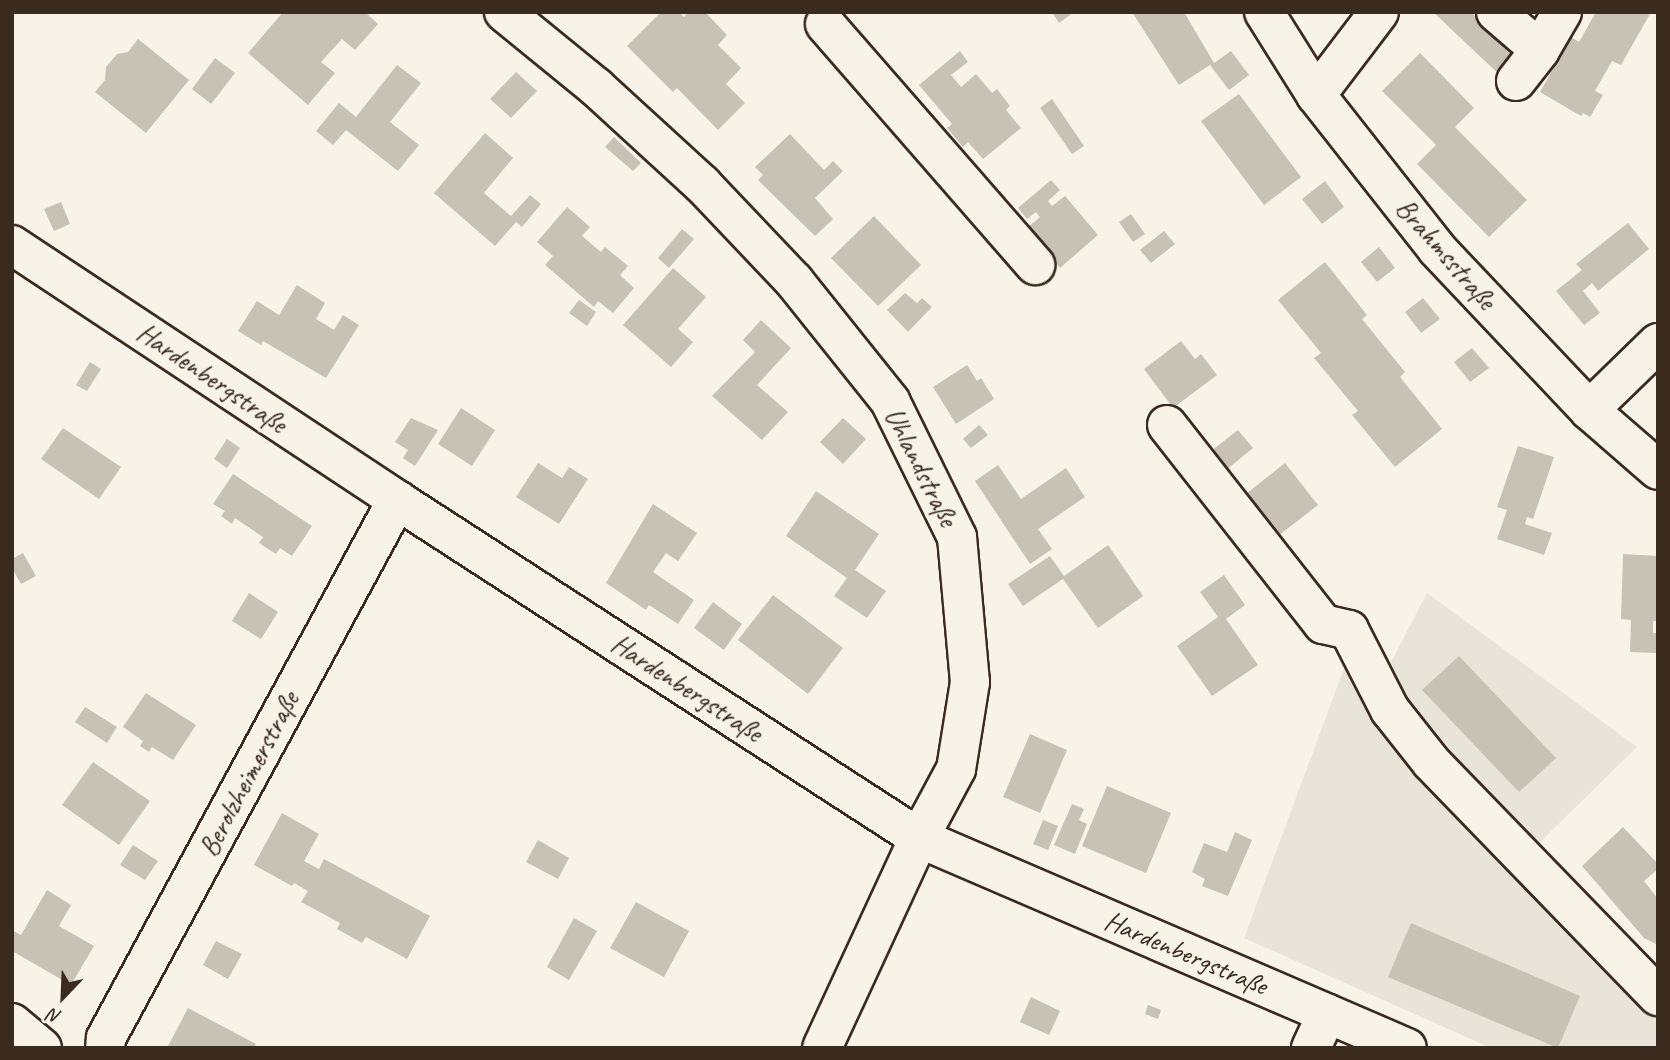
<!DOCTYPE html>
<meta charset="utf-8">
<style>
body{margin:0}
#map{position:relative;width:1670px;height:1060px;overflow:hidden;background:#f7f3e8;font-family:Caveat,sans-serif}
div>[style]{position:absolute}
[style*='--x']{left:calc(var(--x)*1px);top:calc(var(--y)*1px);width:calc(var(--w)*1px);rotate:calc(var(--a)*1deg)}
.built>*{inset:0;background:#e9e4d9}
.building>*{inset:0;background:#c8c1b6}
.roads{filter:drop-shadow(2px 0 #3b2a1e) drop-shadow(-2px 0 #3b2a1e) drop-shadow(0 2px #3b2a1e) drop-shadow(0 -2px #3b2a1e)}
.minor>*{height:38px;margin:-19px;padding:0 19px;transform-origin:19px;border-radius:19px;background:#f7f3e8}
span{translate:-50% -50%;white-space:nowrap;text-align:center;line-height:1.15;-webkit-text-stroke:7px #f7f3e8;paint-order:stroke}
.street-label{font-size:28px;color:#3b2a1e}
.frame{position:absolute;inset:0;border:14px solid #3b2a1e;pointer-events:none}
.north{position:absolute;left:28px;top:962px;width:70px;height:70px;-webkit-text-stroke:5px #f7f3e8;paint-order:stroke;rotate:203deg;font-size:19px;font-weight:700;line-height:28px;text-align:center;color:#3b2a1e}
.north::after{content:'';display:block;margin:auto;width:24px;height:32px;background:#3b2a1e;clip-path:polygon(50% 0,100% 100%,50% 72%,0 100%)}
</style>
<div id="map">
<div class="built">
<i style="clip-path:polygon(1427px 593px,1637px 747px,1518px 864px,1658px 1015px,1658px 1048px,1491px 1048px,1244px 938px,1346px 663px,1377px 689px)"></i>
</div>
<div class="building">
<i style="clip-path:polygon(283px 12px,365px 12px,378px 24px,355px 50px,342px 39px,321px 62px,335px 73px,308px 105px,248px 53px)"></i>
<i style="clip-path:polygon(661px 12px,679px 12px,684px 17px,688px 12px,705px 12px,727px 35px,718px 45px,741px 68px,726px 84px,745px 103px,718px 130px,677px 88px,673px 92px,627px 46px)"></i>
<i style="clip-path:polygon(1052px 12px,1074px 12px,1059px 23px)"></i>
<i style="clip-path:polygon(1132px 12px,1184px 12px,1214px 63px,1231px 51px,1249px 75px,1229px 90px,1210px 65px,1179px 85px)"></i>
<i style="clip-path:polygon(1433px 12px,1471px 12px,1521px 59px,1503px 78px)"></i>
<i style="clip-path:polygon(1596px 12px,1651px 12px,1621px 65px,1612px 61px,1595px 91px,1603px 95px,1590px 117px,1583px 113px,1581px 116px,1540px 92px,1571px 37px,1579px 42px)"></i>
<i style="clip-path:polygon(138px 39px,189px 80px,146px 133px,95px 92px,105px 80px,106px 67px,117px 54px,128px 52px)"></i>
<i style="clip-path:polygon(960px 51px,968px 62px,951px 75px,961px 87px,976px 74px,992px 93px,997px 89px,1010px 106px,1006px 110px,1021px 128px,983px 159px,968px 142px,963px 147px,947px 128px,952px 124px,919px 85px)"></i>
<i style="clip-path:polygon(1420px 53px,1474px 108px,1455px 127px,1527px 200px,1489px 237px,1417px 164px,1436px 145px,1382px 91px)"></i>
<i style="clip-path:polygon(215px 58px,235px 73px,211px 104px,192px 89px)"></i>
<i style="clip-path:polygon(397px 65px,421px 83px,390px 122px,419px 145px,398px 171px,346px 130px,333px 145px,316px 131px,339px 103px,356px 117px)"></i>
<i style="clip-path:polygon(516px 72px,537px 91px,511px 118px,490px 99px)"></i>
<i style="clip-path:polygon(1239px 94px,1301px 177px,1264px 205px,1201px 121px)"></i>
<i style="clip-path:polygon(1052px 99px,1084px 146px,1072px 154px,1040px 108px)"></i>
<i style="clip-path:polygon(485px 133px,513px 158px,484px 193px,511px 216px,530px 195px,541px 204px,522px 227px,516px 222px,495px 246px,434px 193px)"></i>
<i style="clip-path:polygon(790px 134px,824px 170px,833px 161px,843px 171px,815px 198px,833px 219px,815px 236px,758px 180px,763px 175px,755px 167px)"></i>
<i style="clip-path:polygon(614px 137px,641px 163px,633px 171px,605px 147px)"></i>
<i style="clip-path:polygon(1051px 180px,1060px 190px,1048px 201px,1052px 206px,1065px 196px,1098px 235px,1060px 268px,1027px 228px,1040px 217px,1036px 212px,1027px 219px,1018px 208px)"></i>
<i style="clip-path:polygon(1325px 181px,1344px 207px,1322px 224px,1302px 199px)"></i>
<i style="clip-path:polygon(61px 202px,70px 224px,54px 231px,44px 209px)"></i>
<i style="clip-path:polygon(567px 207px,590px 227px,582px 236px,601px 252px,605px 247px,628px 266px,620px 275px,634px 288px,613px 313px,598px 301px,594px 307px,545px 265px,553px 256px,537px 242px)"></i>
<i style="clip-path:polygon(1131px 214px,1145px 234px,1133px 242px,1119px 222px)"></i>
<i style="clip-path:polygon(874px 216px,921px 265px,878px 306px,831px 258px)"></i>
<i style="clip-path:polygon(1628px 223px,1649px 249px,1598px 291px,1592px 283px,1583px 291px,1600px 313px,1584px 325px,1556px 291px,1582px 270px,1576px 264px)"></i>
<i style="clip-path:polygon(682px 229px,694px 239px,669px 268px,658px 258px)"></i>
<i style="clip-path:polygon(1164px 231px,1175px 244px,1151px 263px,1140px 250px)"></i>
<i style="clip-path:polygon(1379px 247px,1395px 268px,1377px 282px,1361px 262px)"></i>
<i style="clip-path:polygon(1325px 262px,1367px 315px,1362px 319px,1405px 372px,1400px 377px,1442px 429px,1395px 467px,1352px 415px,1358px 411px,1314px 358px,1321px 353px,1278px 300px)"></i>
<i style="clip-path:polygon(673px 268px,706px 297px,678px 329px,693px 342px,671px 367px,623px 325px)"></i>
<i style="clip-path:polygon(297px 285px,325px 303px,316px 319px,334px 330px,343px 315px,359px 325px,326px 378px,263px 341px,261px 345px,238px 331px,257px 301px,279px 315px)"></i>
<i style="clip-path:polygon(905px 293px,917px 303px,922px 298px,932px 307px,908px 332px,887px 310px)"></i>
<i style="clip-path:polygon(1423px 298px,1440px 319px,1421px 333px,1405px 312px)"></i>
<i style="clip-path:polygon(579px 300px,596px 312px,587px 326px,569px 313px)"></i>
<i style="clip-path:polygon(761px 320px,791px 348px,757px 385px,788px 412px,762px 440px,712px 396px,755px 352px,743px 340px)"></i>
<i style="clip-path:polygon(1181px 341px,1195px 359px,1201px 354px,1217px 375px,1173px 408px,1144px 369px)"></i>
<i style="clip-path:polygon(1472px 348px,1489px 368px,1470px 382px,1454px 362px)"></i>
<i style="clip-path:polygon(90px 362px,101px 369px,87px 391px,76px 385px)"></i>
<i style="clip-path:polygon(967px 365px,977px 381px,981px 378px,994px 399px,956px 424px,933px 387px)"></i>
<i style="clip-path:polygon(461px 408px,495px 430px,472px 466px,438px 444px)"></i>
<i style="clip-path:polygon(411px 418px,438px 430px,415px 466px,403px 458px,408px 450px,395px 442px)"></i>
<i style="clip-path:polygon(843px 418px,866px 439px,843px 464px,820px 442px)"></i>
<i style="clip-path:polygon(979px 425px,988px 435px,971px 448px,963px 439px)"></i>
<i style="clip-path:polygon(63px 428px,121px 467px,99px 499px,41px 459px)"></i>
<i style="clip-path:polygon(1238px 430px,1253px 448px,1226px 470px,1211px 451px)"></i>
<i style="clip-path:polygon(227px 439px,240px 448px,227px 468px,214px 459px)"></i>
<i style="clip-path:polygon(1518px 446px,1554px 457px,1533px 519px,1527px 517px,1525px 524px,1552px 533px,1544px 555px,1497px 539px,1507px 510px,1497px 507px)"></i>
<i style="clip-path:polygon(538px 463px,562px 478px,569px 467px,588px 479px,559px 524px,516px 497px)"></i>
<i style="clip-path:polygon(1285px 463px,1318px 505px,1278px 536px,1246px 494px)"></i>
<i style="clip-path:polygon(998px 465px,1021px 499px,1066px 468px,1085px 497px,1038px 529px,1052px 549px,1030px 564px,975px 481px)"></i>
<i style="clip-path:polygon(233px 474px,312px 526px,292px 556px,280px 548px,276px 554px,259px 543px,263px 537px,235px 518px,232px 524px,221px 516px,225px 511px,213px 504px)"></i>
<i style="clip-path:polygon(816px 491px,879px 534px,855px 570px,886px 591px,867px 618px,834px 596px,847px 578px,786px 536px)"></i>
<i style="clip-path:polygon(653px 504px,697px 533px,678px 561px,666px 553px,653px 572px,694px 600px,678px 624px,649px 605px,646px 610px,606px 583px)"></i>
<i style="clip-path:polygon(1108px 545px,1143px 596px,1098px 628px,1063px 579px,1023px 606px,1008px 584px,1050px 556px,1064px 576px)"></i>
<i style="clip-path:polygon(23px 553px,36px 576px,21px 584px,12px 568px,12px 559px)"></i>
<i style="clip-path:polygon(1623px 554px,1658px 556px,1658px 621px,1653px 621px,1653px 633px,1658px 633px,1658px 653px,1630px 652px,1631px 620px,1621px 619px)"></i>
<i style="clip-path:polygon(1224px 575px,1245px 605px,1226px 619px,1258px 665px,1212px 696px,1177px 646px,1218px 617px,1200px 592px)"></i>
<i style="clip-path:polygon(249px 593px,278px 612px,261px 639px,232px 621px)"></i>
<i style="clip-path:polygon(773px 595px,843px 648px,808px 694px,738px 640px)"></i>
<i style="clip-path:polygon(713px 602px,742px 624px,724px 650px,694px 628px)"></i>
<i style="clip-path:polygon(1459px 656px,1556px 758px,1519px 792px,1422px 690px)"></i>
<i style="clip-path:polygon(146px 693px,196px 725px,173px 760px,152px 747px,149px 752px,140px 746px,143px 741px,123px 727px)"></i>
<i style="clip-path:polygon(85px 707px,117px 727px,107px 743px,75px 722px)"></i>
<i style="clip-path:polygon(1030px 734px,1067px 750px,1040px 813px,1003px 797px)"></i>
<i style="clip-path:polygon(93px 762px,150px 801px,119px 845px,62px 805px)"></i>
<i style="clip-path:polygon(1107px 786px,1171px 813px,1146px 873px,1082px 846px)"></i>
<i style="clip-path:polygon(1072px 804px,1084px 809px,1079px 820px,1087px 824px,1075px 854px,1054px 845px)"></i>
<i style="clip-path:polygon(282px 813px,319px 834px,304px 861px,319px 869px,324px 859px,430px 916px,407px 959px,366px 937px,362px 943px,337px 929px,340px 923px,301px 902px,308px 891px,294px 883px,292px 886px,254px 865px)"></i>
<i style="clip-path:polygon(1043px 820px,1058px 826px,1048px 850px,1033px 844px)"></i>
<i style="clip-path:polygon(1623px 827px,1658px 864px,1658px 869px,1644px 881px,1658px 899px,1658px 945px,1644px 938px,1582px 866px)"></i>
<i style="clip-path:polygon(1235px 832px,1252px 840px,1228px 896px,1202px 886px,1205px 879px,1192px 872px,1204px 843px,1227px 852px)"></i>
<i style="clip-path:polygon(538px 840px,569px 858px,558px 879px,526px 862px)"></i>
<i style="clip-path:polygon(133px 845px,158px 861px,145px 880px,120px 865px)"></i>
<i style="clip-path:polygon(47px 890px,71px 905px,59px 926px,94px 946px,71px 985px,12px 951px,12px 930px,21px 935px)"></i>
<i style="clip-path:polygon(636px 902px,689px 931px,664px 977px,610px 948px)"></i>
<i style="clip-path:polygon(574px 918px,597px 931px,569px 980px,547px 967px)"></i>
<i style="clip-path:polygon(1411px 923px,1580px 996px,1558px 1048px,1388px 977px)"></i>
<i style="clip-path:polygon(216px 941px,242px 954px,228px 979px,203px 965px)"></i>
<i style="clip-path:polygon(1031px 997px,1060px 1011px,1049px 1035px,1020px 1022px)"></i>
<i style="clip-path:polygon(1148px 1005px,1161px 1010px,1158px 1019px,1145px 1014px)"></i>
<i style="clip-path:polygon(188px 1008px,256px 1044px,254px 1048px,167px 1048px)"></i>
</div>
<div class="roads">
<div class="minor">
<i style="--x:504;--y:12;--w:119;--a:39.2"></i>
<i style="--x:596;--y:87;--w:144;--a:42.5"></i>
<i style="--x:702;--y:184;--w:134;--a:46.5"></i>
<i style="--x:794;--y:281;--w:154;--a:51.3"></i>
<i style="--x:890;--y:401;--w:152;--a:63.8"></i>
<i style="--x:957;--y:537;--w:146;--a:84.9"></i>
<i style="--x:970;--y:682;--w:88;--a:99.1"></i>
<i style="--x:956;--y:769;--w:78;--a:118.2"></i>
<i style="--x:919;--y:838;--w:231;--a:114.8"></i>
<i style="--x:1264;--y:12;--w:98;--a:57.9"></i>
<i style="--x:1316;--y:95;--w:196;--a:51.8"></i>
<i style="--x:1437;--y:249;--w:221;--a:46.6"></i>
<i style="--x:1589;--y:410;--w:91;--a:41"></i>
<i style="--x:1496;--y:12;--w:58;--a:40.8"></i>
<i style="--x:1540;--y:50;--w:44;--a:-59.9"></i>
<i style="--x:825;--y:24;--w:320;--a:48.9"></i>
<i style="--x:1516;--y:81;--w:39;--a:-52"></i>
<i style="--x:1316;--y:95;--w:104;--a:-52.8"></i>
<i style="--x:12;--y:245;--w:462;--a:33.5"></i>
<i style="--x:397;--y:500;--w:622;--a:32.92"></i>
<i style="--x:919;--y:838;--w:531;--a:23.28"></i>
<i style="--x:1589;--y:410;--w:96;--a:-44.2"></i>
<i style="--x:1167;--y:425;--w:253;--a:51.9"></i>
<i style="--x:1323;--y:624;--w:27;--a:13"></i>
<i style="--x:1349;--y:630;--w:90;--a:62.9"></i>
<i style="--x:1390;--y:710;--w:66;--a:51.7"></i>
<i style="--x:1431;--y:762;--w:326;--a:45.9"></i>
<i style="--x:12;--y:1023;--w:39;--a:40"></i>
<i style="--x:105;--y:1048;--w:10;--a:-84"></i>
<i style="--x:106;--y:1038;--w:612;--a:-61.59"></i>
<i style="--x:1311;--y:1048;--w:38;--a:-65"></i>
</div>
</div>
<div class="street-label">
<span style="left:1446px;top:254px;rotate:49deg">Brahmsstraße</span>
<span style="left:212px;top:378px;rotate:34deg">Hardenbergstraße</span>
<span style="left:921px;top:467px;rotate:63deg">Uhlandstraße</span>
<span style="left:687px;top:688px;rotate:33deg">Hardenbergstraße</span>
<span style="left:249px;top:774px;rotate:-62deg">Berolzheimerstraße</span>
<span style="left:1186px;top:953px;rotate:23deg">Hardenbergstraße</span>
</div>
<div class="frame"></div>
<div class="north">N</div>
</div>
